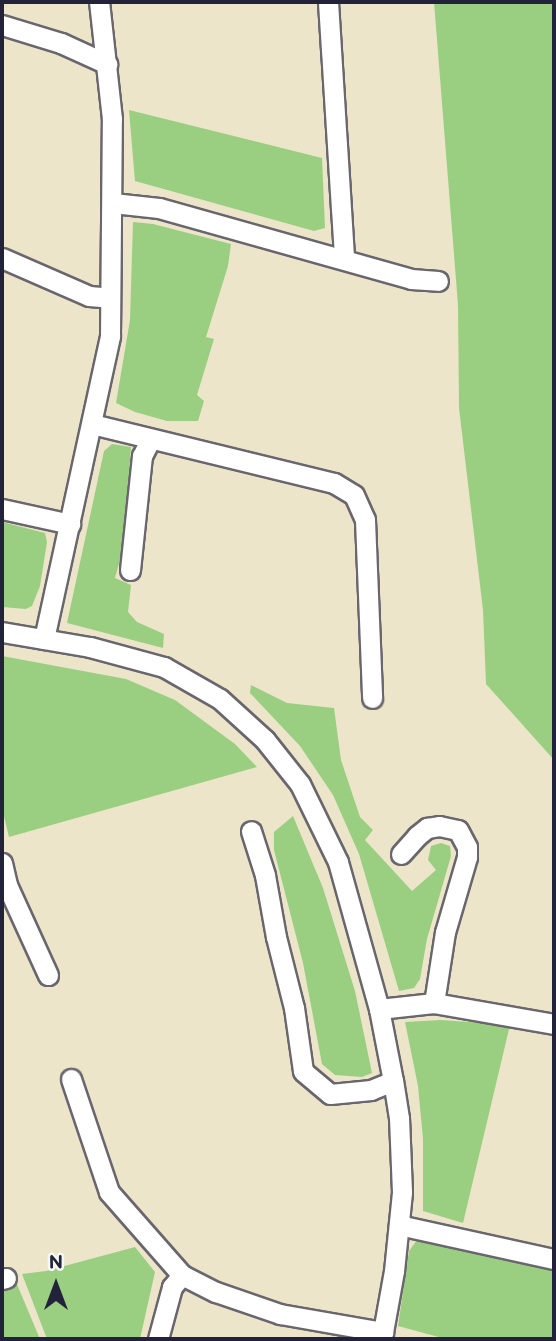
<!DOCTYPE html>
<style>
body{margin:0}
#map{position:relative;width:556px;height:1341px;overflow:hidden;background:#ece5ca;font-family:"Balsamiq Sans",sans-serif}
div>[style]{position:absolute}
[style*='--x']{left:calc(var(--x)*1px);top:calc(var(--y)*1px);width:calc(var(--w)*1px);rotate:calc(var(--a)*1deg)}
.green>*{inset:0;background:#9acf81}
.roads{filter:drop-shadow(2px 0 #69666d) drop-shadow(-2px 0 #69666d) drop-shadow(0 2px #69666d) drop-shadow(0 -2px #69666d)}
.minor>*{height:19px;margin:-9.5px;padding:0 9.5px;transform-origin:9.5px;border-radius:9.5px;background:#fff}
span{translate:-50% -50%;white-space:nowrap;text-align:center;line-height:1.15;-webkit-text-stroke:6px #f6f6f2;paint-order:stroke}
.frame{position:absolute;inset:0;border:4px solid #22223b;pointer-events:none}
.north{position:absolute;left:21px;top:1250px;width:70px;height:70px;-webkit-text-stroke:5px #f6f6f2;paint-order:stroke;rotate:0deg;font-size:19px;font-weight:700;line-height:28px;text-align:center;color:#22223b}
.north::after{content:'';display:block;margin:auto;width:24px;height:32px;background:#22223b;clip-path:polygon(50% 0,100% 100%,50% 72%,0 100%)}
</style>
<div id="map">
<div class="green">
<i style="clip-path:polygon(434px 2px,554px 2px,554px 760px,486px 684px,483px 610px,459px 408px,458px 305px)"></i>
<i style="clip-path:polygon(129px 110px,322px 158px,325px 228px,314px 231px,135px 181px)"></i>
<i style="clip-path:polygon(133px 222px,153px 224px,231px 244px,228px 266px,206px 337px,214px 339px,197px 395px,204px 401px,198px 421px,167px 421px,135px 412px,116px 403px,130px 320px)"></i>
<i style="clip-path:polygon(112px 444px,131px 447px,124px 545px,115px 578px,131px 585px,128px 612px,137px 622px,164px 634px,163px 648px,67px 623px,104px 451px)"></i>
<i style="clip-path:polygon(2px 522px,45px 533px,47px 542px,40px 586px,32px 606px,26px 609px,2px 607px)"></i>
<i style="clip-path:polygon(2px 656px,126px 679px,175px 700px,235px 744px,257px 767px,9px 837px,2px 808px)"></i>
<i style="clip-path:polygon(251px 685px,287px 703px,334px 708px,341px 760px,360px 817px,373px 830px,365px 840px,412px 891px,436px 870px,428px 860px,431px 846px,441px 843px,450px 846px,451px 856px,427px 939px,420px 979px,414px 988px,399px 991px,359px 854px,333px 795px,300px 746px,250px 693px)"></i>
<i style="clip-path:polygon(293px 816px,323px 888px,355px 991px,372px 1073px,362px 1077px,335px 1075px,322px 1064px,303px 963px,274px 850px,274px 832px)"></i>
<i style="clip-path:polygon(441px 1020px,510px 1025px,463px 1223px,423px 1211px,423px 1139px,418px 1086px,405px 1022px)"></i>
<i style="clip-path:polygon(417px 1240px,554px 1271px,554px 1339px,446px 1339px,398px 1326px,409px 1251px)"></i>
<i style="clip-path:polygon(135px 1247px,155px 1272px,140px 1339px,47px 1339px,22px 1274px,46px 1271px)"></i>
<i style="clip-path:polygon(16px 1282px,40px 1339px,2px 1339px,2px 1286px)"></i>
</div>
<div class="roads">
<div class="minor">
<i style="--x:328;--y:2;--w:257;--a:86.4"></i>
<i style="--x:2;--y:25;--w:62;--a:17"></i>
<i style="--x:61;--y:43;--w:51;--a:24.5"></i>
<i style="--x:113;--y:203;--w:46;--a:6.2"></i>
<i style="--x:159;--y:208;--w:262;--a:15.7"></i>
<i style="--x:411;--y:279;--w:27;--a:4"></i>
<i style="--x:2;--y:258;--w:95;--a:23.6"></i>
<i style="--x:89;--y:296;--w:21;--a:5"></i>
<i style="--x:92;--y:424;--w:249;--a:13.7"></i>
<i style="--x:334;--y:483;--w:23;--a:31"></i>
<i style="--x:354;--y:495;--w:27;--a:66"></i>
<i style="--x:365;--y:520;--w:178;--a:87.7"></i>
<i style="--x:2;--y:509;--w:70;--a:12.4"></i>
<i style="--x:130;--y:570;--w:115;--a:-84"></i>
<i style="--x:142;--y:456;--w:18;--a:-63"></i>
<i style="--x:2;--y:632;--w:89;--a:9.7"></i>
<i style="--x:90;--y:647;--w:77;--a:15.1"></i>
<i style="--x:164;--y:667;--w:64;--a:29.7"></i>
<i style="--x:220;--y:699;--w:61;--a:42.3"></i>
<i style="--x:265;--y:740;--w:56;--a:51.5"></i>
<i style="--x:300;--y:784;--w:87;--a:64"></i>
<i style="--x:338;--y:862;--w:153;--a:74.4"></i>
<i style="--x:379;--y:1009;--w:73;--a:79"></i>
<i style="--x:44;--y:639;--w:310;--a:-77.7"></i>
<i style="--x:110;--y:336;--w:217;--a:-89.5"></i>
<i style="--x:112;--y:119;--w:118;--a:-96.3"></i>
<i style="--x:401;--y:854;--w:24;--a:-48"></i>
<i style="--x:417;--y:836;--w:13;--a:-39"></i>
<i style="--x:427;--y:828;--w:12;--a:-9"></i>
<i style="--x:439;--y:826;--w:19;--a:12"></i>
<i style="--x:458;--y:830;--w:19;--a:62"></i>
<i style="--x:467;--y:847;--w:10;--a:90"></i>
<i style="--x:467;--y:857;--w:78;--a:106.3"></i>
<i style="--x:445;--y:932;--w:72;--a:98.8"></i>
<i style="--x:2;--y:863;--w:23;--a:77"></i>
<i style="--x:7;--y:885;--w:99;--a:65.5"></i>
<i style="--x:379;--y:1009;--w:55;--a:-6.2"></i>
<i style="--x:434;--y:1003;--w:122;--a:9.9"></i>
<i style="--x:71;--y:1079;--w:119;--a:71.4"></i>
<i style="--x:109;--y:1192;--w:111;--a:48.7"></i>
<i style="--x:182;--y:1275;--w:38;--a:27"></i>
<i style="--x:216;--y:1292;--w:68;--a:19"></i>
<i style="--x:280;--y:1314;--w:105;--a:9.9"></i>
<i style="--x:383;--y:1332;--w:62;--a:-79.8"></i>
<i style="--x:394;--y:1271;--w:79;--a:-84.2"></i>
<i style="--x:402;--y:1192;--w:74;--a:-92.3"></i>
<i style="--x:399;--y:1118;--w:37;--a:-99"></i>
<i style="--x:393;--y:1081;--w:24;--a:158"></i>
<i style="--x:371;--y:1090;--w:41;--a:174.4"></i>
<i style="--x:330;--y:1094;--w:35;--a:-140"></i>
<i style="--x:303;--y:1071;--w:64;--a:-98.1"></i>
<i style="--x:294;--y:1008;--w:73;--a:-104.2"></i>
<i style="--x:276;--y:937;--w:63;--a:-100.1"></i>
<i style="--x:265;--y:875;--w:46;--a:-107.7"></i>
<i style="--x:399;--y:1225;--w:159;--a:12.4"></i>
<i style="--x:2;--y:1279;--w:4;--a:-14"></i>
<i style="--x:158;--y:1339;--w:54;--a:-74.9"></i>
<i style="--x:172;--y:1287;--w:16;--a:-50"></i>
</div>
</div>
<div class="frame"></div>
<div class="north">N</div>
</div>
